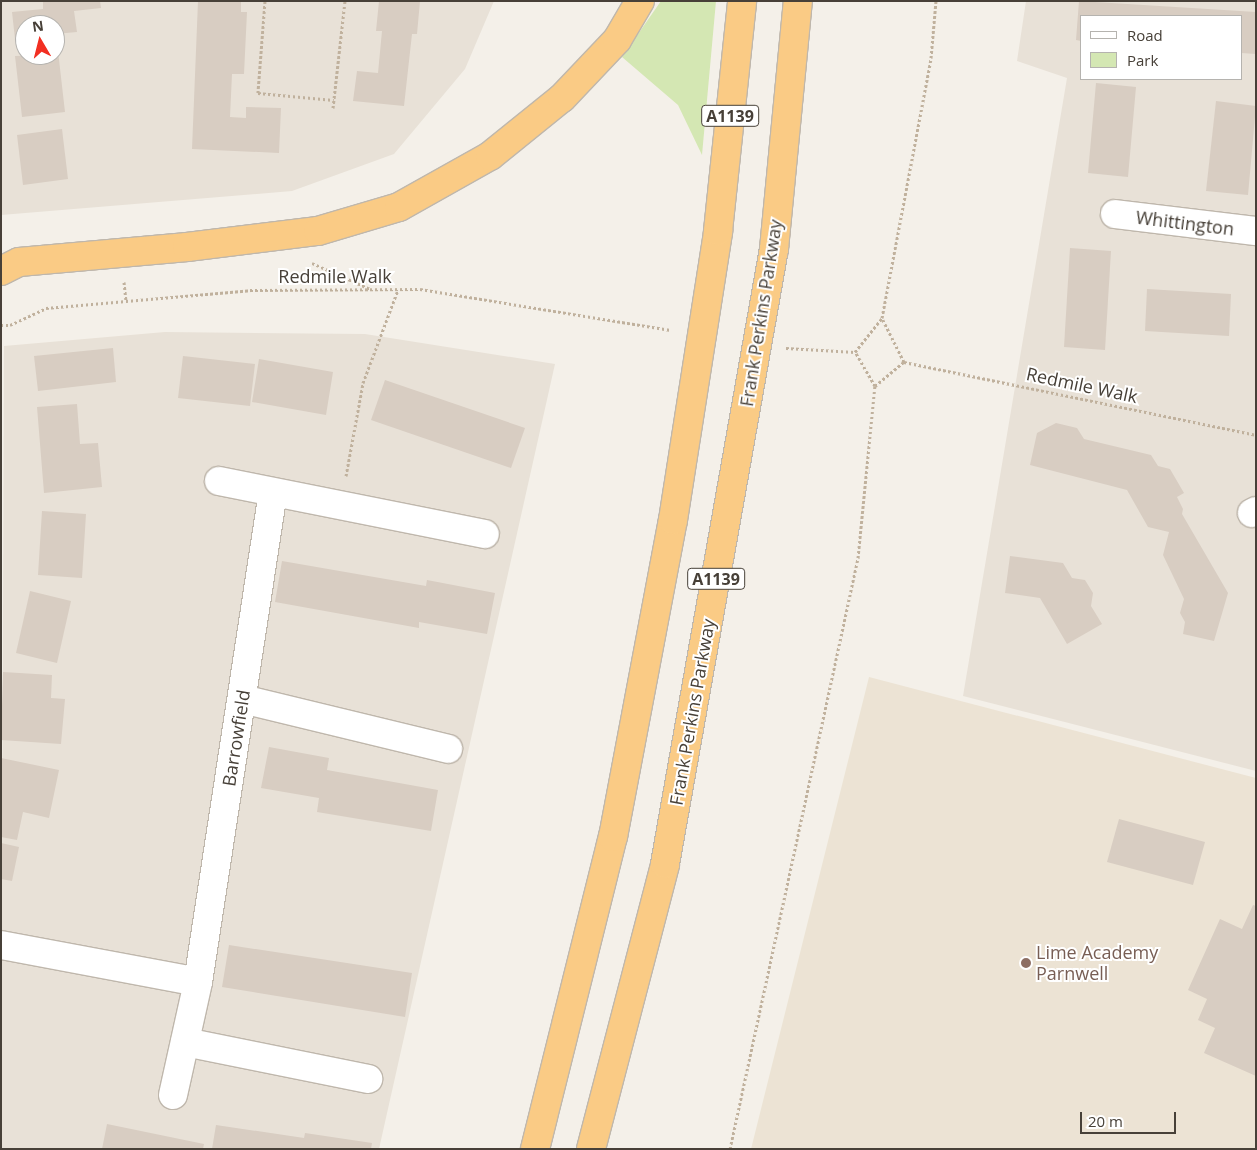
<!DOCTYPE html>
<style>
body{margin:0}
#map{position:relative;width:1257px;height:1150px;overflow:hidden;background:#f4f0e9;font-family:"Open Sans",sans-serif}
div>[style]{position:absolute}
[style*='--x']{left:calc(var(--x)*1px);top:calc(var(--y)*1px);width:calc(var(--w)*1px);rotate:calc(var(--a)*1deg)}
.residential>*{inset:0;background:#e8e1d7}
.education>*{inset:0;background:#ece3d4}
.green>*{inset:0;background:#d4e7b3}
.building>*{inset:0;background:#d8cdc2}
.path>*{height:3px;margin-top:-1.5px;transform-origin:0;background:repeating-linear-gradient(90deg,#c0b19d 0 2.5px,transparent 0 5px)}
.roads{filter:drop-shadow(1px 0 #bfb7ac) drop-shadow(-1px 0 #bfb7ac) drop-shadow(0 1px #bfb7ac) drop-shadow(0 -1px #bfb7ac)}
.minor>*{height:28px;margin:-14px;padding:0 14px;transform-origin:14px;border-radius:14px;background:#fff}
.trunk>*{height:28px;margin:-14px;padding:0 14px;transform-origin:14px;border-radius:14px;background:#facb85}
.dots>*{width:14px;height:14px;translate:-50% -50%;box-sizing:border-box;border:2px solid #fff;border-radius:50%}
span{translate:-50% -50%;white-space:nowrap;text-align:center;line-height:1.15;-webkit-text-stroke:4px #fff;paint-order:stroke}
.shield-label span{padding:1px 4px;background:#fff;border:1px solid;border-radius:4px;-webkit-text-stroke-width:0}
.shield-label{font-size:16px;color:#474038;font-weight:700}
.street-label{font-size:18px;color:#474038}
.education-label{font-size:18px;color:#785e54}
.left{translate:0 -50%;text-align:left}
.frame{position:absolute;inset:0;border:2px solid #474038;pointer-events:none}
.legend{position:absolute;left:1080px;top:15px;width:162px;height:65px;box-sizing:border-box;background:#fff;border:1px solid #b5b3af;margin:0;padding:6px 9px;list-style:none;font-size:15px;color:#474038}
.legend li{display:flex;align-items:center;gap:10px;height:25px}
.legend b{width:25px;border:1px solid #b5b3af}
.north{position:absolute;left:15px;top:15px;width:50px;height:50px;box-sizing:border-box;background:#fff;border:1px solid #b5b3af;border-radius:50%;rotate:352deg;font-size:14px;font-weight:700;line-height:20px;text-align:center;color:#474038}
.north::after{content:'';display:block;margin:auto;width:18px;height:22px;background:#f22f22;clip-path:polygon(50% 0,100% 100%,50% 72%,0 100%)}
.scale{position:absolute;left:1080px;top:1112px;width:96px;height:22px;box-sizing:border-box;border:2px solid #474038;border-top:0;padding-left:6px;font-size:15px;line-height:18px;white-space:nowrap;color:#474038;-webkit-text-stroke:4px #fff;paint-order:stroke}
</style>
<div id="map">
<div class="residential">
<i style="clip-path:polygon(evenodd,1px 1px,494px 1px,465px 69px,394px 154px,292px 191px,1px 215px,1px 1px,25px 25px,55px 25px,55px 55px,25px 55px,25px 25px)"></i>
<i style="clip-path:polygon(evenodd,1026px 1px,1256px 1px,1256px 771px,963px 696px,1067px 78px,1017px 61px,1026px 1px,1081px 16px,1241px 16px,1241px 79px,1081px 79px,1081px 16px)"></i>
<i style="clip-path:polygon(165px 332px,365px 334px,555px 364px,379px 1149px,1px 1149px,4px 346px)"></i>
</div>
<div class="education">
<i style="clip-path:polygon(869px 677px,1256px 778px,1256px 1149px,751px 1149px)"></i>
</div>
<div class="green">
<i style="clip-path:polygon(661px 1px,716px 1px,702px 155px,678px 105px,622px 57px)"></i>
</div>
<div class="building">
<i style="clip-path:polygon(43px 1px,100px 1px,101px 8px,74px 11px,77px 32px,55px 34px,55px 25px,25px 25px,25px 37px,15px 39px,12px 12px,43px 9px)"></i>
<i style="clip-path:polygon(198px 1px,241px 1px,241px 12px,247px 12px,244px 74px,232px 74px,230px 117px,246px 118px,246px 107px,281px 108px,279px 153px,192px 149px)"></i>
<i style="clip-path:polygon(379px 1px,420px 1px,417px 34px,412px 34px,404px 106px,353px 101px,357px 71px,378px 73px,382px 31px,376px 31px)"></i>
<i style="clip-path:polygon(1079px 1px,1256px 12px,1256px 54px,1241px 53px,1241px 16px,1081px 16px,1081px 41px,1076px 40px)"></i>
<i style="clip-path:polygon(55px 51px,58px 51px,65px 112px,22px 117px,15px 56px,55px 55px)"></i>
<i style="clip-path:polygon(1096px 83px,1136px 87px,1128px 177px,1088px 173px)"></i>
<i style="clip-path:polygon(1216px 101px,1256px 106px,1248px 195px,1206px 191px)"></i>
<i style="clip-path:polygon(62px 129px,68px 179px,23px 185px,17px 135px)"></i>
<i style="clip-path:polygon(1070px 248px,1111px 251px,1105px 350px,1064px 347px)"></i>
<i style="clip-path:polygon(1147px 289px,1231px 294px,1229px 336px,1145px 331px)"></i>
<i style="clip-path:polygon(113px 348px,116px 382px,38px 391px,34px 356px)"></i>
<i style="clip-path:polygon(183px 356px,255px 364px,250px 406px,178px 398px)"></i>
<i style="clip-path:polygon(259px 359px,333px 372px,326px 415px,252px 402px)"></i>
<i style="clip-path:polygon(385px 380px,525px 428px,511px 468px,371px 420px)"></i>
<i style="clip-path:polygon(77px 404px,80px 444px,98px 443px,102px 487px,44px 493px,37px 407px)"></i>
<i style="clip-path:polygon(1056px 423px,1077px 428px,1084px 439px,1151px 455px,1158px 466px,1170px 469px,1184px 493px,1177px 497px,1183px 509px,1182px 514px,1228px 593px,1214px 641px,1183px 634px,1185px 622px,1180px 613px,1184px 599px,1163px 555px,1169px 532px,1148px 527px,1127px 490px,1030px 465px,1037px 433px)"></i>
<i style="clip-path:polygon(42px 511px,86px 514px,82px 578px,38px 575px)"></i>
<i style="clip-path:polygon(1010px 556px,1063px 563px,1072px 578px,1085px 580px,1093px 593px,1091px 606px,1102px 624px,1067px 644px,1040px 598px,1005px 593px)"></i>
<i style="clip-path:polygon(282px 561px,426px 586px,427px 580px,495px 593px,487px 634px,419px 622px,419px 628px,275px 602px)"></i>
<i style="clip-path:polygon(30px 591px,71px 601px,57px 663px,16px 653px)"></i>
<i style="clip-path:polygon(3px 672px,52px 675px,51px 698px,65px 699px,61px 744px,1px 740px)"></i>
<i style="clip-path:polygon(269px 747px,329px 758px,327px 770px,438px 790px,431px 831px,317px 812px,319px 798px,261px 788px)"></i>
<i style="clip-path:polygon(1px 758px,59px 770px,49px 818px,23px 812px,17px 840px,1px 837px)"></i>
<i style="clip-path:polygon(1119px 819px,1205px 842px,1193px 885px,1107px 862px)"></i>
<i style="clip-path:polygon(1px 843px,19px 847px,12px 881px,1px 879px)"></i>
<i style="clip-path:polygon(1253px 905px,1256px 906px,1256px 1076px,1204px 1053px,1215px 1028px,1198px 1020px,1207px 999px,1188px 990px,1220px 919px,1242px 929px)"></i>
<i style="clip-path:polygon(229px 945px,412px 973px,405px 1017px,222px 987px)"></i>
<i style="clip-path:polygon(107px 1124px,204px 1144px,203px 1149px,102px 1149px)"></i>
<i style="clip-path:polygon(216px 1125px,304px 1138px,305px 1133px,372px 1143px,371px 1149px,212px 1149px)"></i>
</div>
<div class="path">
<i style="--x:265;--y:1;--w:92;--a:94.4"></i>
<i style="--x:258;--y:93;--w:76;--a:5.3"></i>
<i style="--x:333;--y:108;--w:108;--a:-83.6"></i>
<i style="--x:312;--y:263;--w:64;--a:24.1"></i>
<i style="--x:124;--y:282;--w:19;--a:84"></i>
<i style="--x:1;--y:325;--w:9;--a:0"></i>
<i style="--x:10;--y:325;--w:40;--a:-25"></i>
<i style="--x:46;--y:308;--w:205;--a:-5"></i>
<i style="--x:250;--y:290;--w:170;--a:-0.3"></i>
<i style="--x:420;--y:289;--w:254;--a:9.3"></i>
<i style="--x:786;--y:348;--w:69;--a:3.3"></i>
<i style="--x:904;--y:362;--w:359;--a:11.7"></i>
<i style="--x:875;--y:386;--w:38;--a:-40"></i>
<i style="--x:904;--y:362;--w:49;--a:-116.6"></i>
<i style="--x:346;--y:476;--w:95;--a:-79.6"></i>
<i style="--x:363;--y:383;--w:99;--a:-69.4"></i>
<i style="--x:730;--y:1149;--w:605;--a:-77.78"></i>
<i style="--x:858;--y:558;--w:173;--a:-84.4"></i>
<i style="--x:875;--y:386;--w:39;--a:-120"></i>
<i style="--x:855;--y:352;--w:43;--a:-51.5"></i>
<i style="--x:882;--y:318;--w:265;--a:-79.3"></i>
<i style="--x:931;--y:58;--w:57;--a:-85"></i>
</div>
<div class="roads">
<div class="minor">
<i style="--x:1115;--y:214;--w:142;--a:6.9"></i>
<i style="--x:219;--y:481;--w:271;--a:11.3"></i>
<i style="--x:1252;--y:513;--w:4;--a:-27"></i>
<i style="--x:242;--y:699;--w:212;--a:13.6"></i>
<i style="--x:1;--y:945;--w:200;--a:10.6"></i>
<i style="--x:185;--y:1042;--w:187;--a:11.4"></i>
<i style="--x:173;--y:1095;--w:116;--a:-77.5"></i>
<i style="--x:198;--y:982;--w:494;--a:-81.3"></i>
</div>
<div class="trunk">
<i style="--x:1;--y:271;--w:20;--a:-27"></i>
<i style="--x:19;--y:262;--w:169;--a:-5.1"></i>
<i style="--x:187;--y:247;--w:132;--a:-7"></i>
<i style="--x:318;--y:231;--w:84;--a:-16.5"></i>
<i style="--x:399;--y:207;--w:104;--a:-29.3"></i>
<i style="--x:490;--y:156;--w:92;--a:-38.9"></i>
<i style="--x:562;--y:98;--w:80;--a:-46.5"></i>
<i style="--x:617;--y:40;--w:45;--a:-59.5"></i>
<i style="--x:535;--y:1149;--w:322;--a:-76"></i>
<i style="--x:613;--y:837;--w:323;--a:-79.3"></i>
<i style="--x:673;--y:520;--w:292;--a:-81.1"></i>
<i style="--x:718;--y:231;--w:231;--a:-84"></i>
<i style="--x:591;--y:1149;--w:294;--a:-75.4"></i>
<i style="--x:665;--y:864;--w:625;--a:-79.95"></i>
<i style="--x:774;--y:249;--w:249;--a:-84.5"></i>
</div>
</div>
<div class="dots">
<i style="left:1026px;top:963px;background:#8d6e63"></i>
</div>
<div class="shield-label">
<span style="left:730px;top:116px">A1139</span>
<span style="left:716px;top:579px">A1139</span>
</div>
<div class="street-label">
<span style="left:1185px;top:223px;rotate:7deg">Whittington</span>
<span style="left:335px;top:276px">Redmile Walk</span>
<span style="left:761px;top:313px;rotate:-81deg">Frank Perkins Parkway</span>
<span style="left:1082px;top:385px;rotate:12deg">Redmile Walk</span>
<span style="left:692px;top:712px;rotate:-80deg">Frank Perkins Parkway</span>
<span style="left:236px;top:738px;rotate:-81deg">Barrowfield</span>
</div>
<div class="education-label">
<span class="left" style="left:1036px;top:963px">Lime Academy<br>Parnwell</span>
</div>
<div class="frame"></div>
<ul class="legend">
<li><b style="height:6px;background:#fff"></b>Road</li>
<li><b style="height:14px;background:#d4e7b3"></b>Park</li>
</ul>
<div class="north">N</div>
<div class="scale">20 m</div>
</div>
